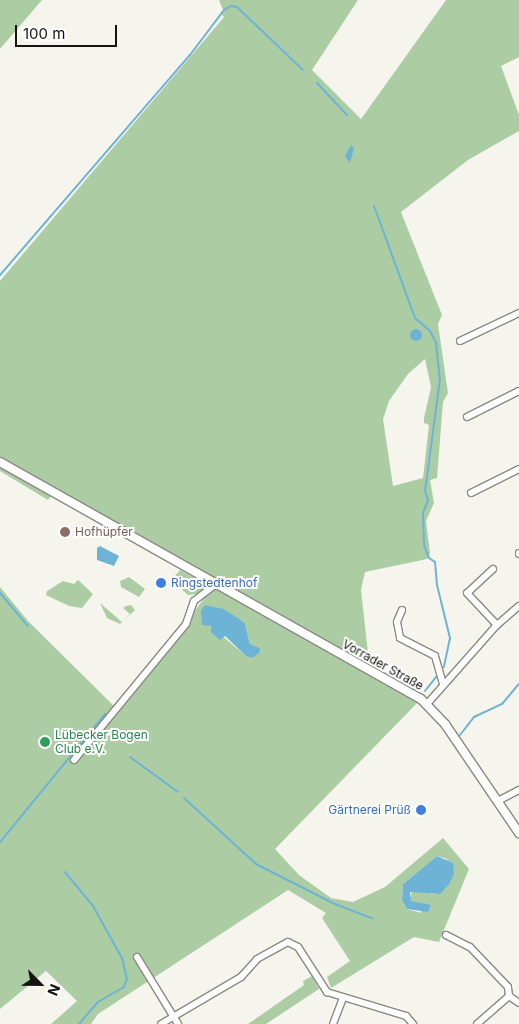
<!DOCTYPE html>
<meta charset="utf-8">
<style>
body{margin:0}
#map{position:relative;width:519px;height:1024px;overflow:hidden;background:#f6f5ed;font-family:Inter,sans-serif}
div>[style]{position:absolute}
[style*='--x']{left:calc(var(--x)*1px);top:calc(var(--y)*1px);width:calc(var(--w)*1px);rotate:calc(var(--a)*1deg)}
.green>*{inset:0;background:#accda4}
.water>*{inset:0;background:#6db3d6}
.round{border-radius:50%}
.stream>*{height:2px;margin:-1px;padding:0 1px;transform-origin:1px;border-radius:1px;background:#6db3d6}
.roads{filter:drop-shadow(1px 0 #8b8982) drop-shadow(-1px 0 #8b8982) drop-shadow(0 1px #8b8982) drop-shadow(0 -1px #8b8982)}
.minor>*{height:6px;margin:-3px;padding:0 3px;transform-origin:3px;border-radius:3px;background:#fff}
.tertiary>*{height:8px;margin:-4px;padding:0 4px;transform-origin:4px;border-radius:4px;background:#fff}
.dots>*{width:14px;height:14px;translate:-50% -50%;box-sizing:border-box;border:2px solid #fff;border-radius:50%}
span{translate:-50% -50%;white-space:nowrap;text-align:center;line-height:1.15;-webkit-text-stroke:4px #fff;paint-order:stroke}
.education-label{font-size:12px;color:#785e54}
.left{translate:0 -50%;text-align:left}
.shop-label{font-size:12px;color:#366cbe}
.right{translate:-100% -50%;text-align:right}
.street-label{font-size:12px;color:#141311}
.leisure-label{font-size:12px;color:#27864d}
.north{position:absolute;left:15px;top:959px;width:50px;height:50px;-webkit-text-stroke:4px #fff;paint-order:stroke;rotate:113deg;font-size:14px;font-weight:700;line-height:20px;text-align:center;color:#141311}
.north::after{content:'';display:block;margin:auto;width:18px;height:22px;background:#141311;clip-path:polygon(50% 0,100% 100%,50% 72%,0 100%)}
.scale{position:absolute;left:15px;top:25px;width:102px;height:22px;box-sizing:border-box;border:2px solid #141311;border-top:0;padding-left:6px;font-size:15px;line-height:18px;white-space:nowrap;color:#141311;-webkit-text-stroke:4px #fff;paint-order:stroke}
</style>
<div id="map">
<div class="green">
<i style="clip-path:polygon(0 0,42px 0,0 49px)"></i>
<i style="clip-path:polygon(evenodd,219px 0,358px 0,312px 70px,361px 119px,446px 0,519px 0,519px 57px,501px 66px,519px 115px,519px 131px,468px 160px,401px 212px,442px 315px,438px 324px,448px 393px,443px 402px,437px 478px,430px 480px,434px 503px,426px 521px,430px 553px,427px 559px,365px 572px,361px 590px,369px 662px,365px 673px,421px 699px,275px 849px,299px 875px,331px 898px,353px 902px,385px 887px,443px 838px,469px 869px,439px 942px,414px 937px,331px 988px,327px 977px,350px 961px,322px 918px,326px 913px,288px 890px,98px 1014px,91px 1024px,51px 1024px,77px 1001px,46px 971px,0 1009px,0 587px,28px 621px,118px 710px,213px 587px,52px 495px,48px 500px,0 471px,0 281px,224px 17px,220px 13px,223px 10px,219px 0,425px 359px,431px 387px,424px 418px,424px 423px,429px 425px,423px 478px,393px 486px,383px 419px,389px 401px,408px 374px,425px 359px,219px 0,208px 624px,245px 624px,250px 644px,260px 648px,252px 658px,246px 656px,208px 624px,219px 0,437px 856px,447px 859px,435px 894px,412px 891px,410px 899px,422px 913px,407px 909px,402px 900px,403px 884px,437px 856px)"></i>
<i style="clip-path:polygon(180px 570px,208px 585px,198px 594px,188px 595px,178px 586px,175px 576px)"></i>
<i style="clip-path:polygon(129px 577px,145px 589px,139px 597px,121px 587px,120px 581px)"></i>
<i style="clip-path:polygon(78px 580px,93px 594px,82px 608px,69px 606px,46px 595px,47px 591px,63px 581px,74px 584px)"></i>
<i style="clip-path:polygon(100px 603px,122px 622px,130px 614px,123px 608px,126px 606px,131px 605px,135px 610px,120px 624px,107px 618px)"></i>
<i style="clip-path:polygon(312px 976px,319px 989px,266px 1024px,248px 1024px,304px 985px,303px 981px)"></i>
</div>
<div class="water">
<i style="clip-path:polygon(351px 145px,354px 148px,350px 163px,345px 156px)"></i>
<i class="round" style="left:410px;top:329px;width:12px;height:12px"></i>
<i style="clip-path:polygon(100px 546px,119px 556px,114px 566px,97px 560px,97px 548px)"></i>
<i style="clip-path:polygon(205px 605px,223px 609px,238px 618px,245px 624px,250px 644px,260px 648px,259px 653px,252px 658px,246px 656px,225px 636px,220px 640px,211px 632px,211px 626px,202px 625px,201px 611px)"></i>
<i style="clip-path:polygon(437px 856px,453px 863px,454px 874px,449px 884px,440px 894px,410px 892px,411px 901px,431px 905px,428px 912px,407px 909px,402px 900px,403px 884px)"></i>
</div>
<div class="stream">
<i style="--x:317;--y:83;--w:44;--a:46.8"></i>
<i style="--x:374;--y:206;--w:119;--a:69.9"></i>
<i style="--x:415;--y:318;--w:20;--a:41"></i>
<i style="--x:430;--y:331;--w:13;--a:63"></i>
<i style="--x:436;--y:343;--w:36;--a:84"></i>
<i style="--x:440;--y:379;--w:113;--a:97.6"></i>
<i style="--x:425;--y:491;--w:10;--a:73"></i>
<i style="--x:428;--y:501;--w:13;--a:113"></i>
<i style="--x:423;--y:513;--w:32;--a:88"></i>
<i style="--x:424;--y:545;--w:14;--a:69"></i>
<i style="--x:429;--y:558;--w:7;--a:34"></i>
<i style="--x:435;--y:562;--w:23;--a:85"></i>
<i style="--x:437;--y:585;--w:55;--a:76.2"></i>
<i style="--x:450;--y:638;--w:30;--a:102"></i>
<i style="--x:0;--y:275;--w:291;--a:-49.2"></i>
<i style="--x:190;--y:55;--w:56;--a:-52.9"></i>
<i style="--x:224;--y:10;--w:8;--a:-30"></i>
<i style="--x:231;--y:6;--w:6;--a:9"></i>
<i style="--x:237;--y:7;--w:91;--a:43.7"></i>
<i style="--x:0;--y:593;--w:43;--a:49.7"></i>
<i style="--x:425;--y:691;--w:18;--a:-52"></i>
<i style="--x:460;--y:735;--w:23;--a:-52"></i>
<i style="--x:474;--y:717;--w:31;--a:-25"></i>
<i style="--x:502;--y:704;--w:26;--a:-50"></i>
<i style="--x:130;--y:757;--w:59;--a:36.1"></i>
<i style="--x:184;--y:798;--w:98;--a:42.5"></i>
<i style="--x:256;--y:864;--w:89;--a:26.9"></i>
<i style="--x:335;--y:904;--w:40;--a:21"></i>
<i style="--x:0;--y:842;--w:166;--a:-50.6"></i>
<i style="--x:65;--y:872;--w:44;--a:50.5"></i>
<i style="--x:93;--y:906;--w:60;--a:60.9"></i>
<i style="--x:122;--y:958;--w:22;--a:77"></i>
<i style="--x:127;--y:979;--w:9;--a:111"></i>
<i style="--x:124;--y:987;--w:30;--a:150"></i>
<i style="--x:98;--y:1002;--w:29;--a:131"></i>
</div>
<div class="roads">
<div class="minor">
<i style="--x:460;--y:341;--w:65;--a:-25.4"></i>
<i style="--x:467;--y:417;--w:58;--a:-26.6"></i>
<i style="--x:471;--y:493;--w:54;--a:-26.6"></i>
<i style="--x:519;--y:554;--w:1;--a:-90"></i>
<i style="--x:493;--y:569;--w:35;--a:137"></i>
<i style="--x:467;--y:593;--w:44;--a:46.8"></i>
<i style="--x:402;--y:610;--w:13;--a:113"></i>
<i style="--x:397;--y:622;--w:16;--a:79"></i>
<i style="--x:400;--y:638;--w:39;--a:27"></i>
<i style="--x:435;--y:656;--w:29;--a:74"></i>
<i style="--x:427;--y:704;--w:106;--a:-48.5"></i>
<i style="--x:497;--y:625;--w:29;--a:-41"></i>
<i style="--x:74;--y:760;--w:176;--a:-50.5"></i>
<i style="--x:186;--y:624;--w:24;--a:-71"></i>
<i style="--x:194;--y:601;--w:28;--a:-38"></i>
<i style="--x:498;--y:801;--w:24;--a:-28"></i>
<i style="--x:446;--y:935;--w:27;--a:27"></i>
<i style="--x:470;--y:947;--w:55;--a:46.5"></i>
<i style="--x:508;--y:987;--w:9;--a:84"></i>
<i style="--x:137;--y:957;--w:79;--a:58.5"></i>
<i style="--x:509;--y:996;--w:12;--a:35"></i>
<i style="--x:161;--y:1024;--w:93;--a:-30.4"></i>
<i style="--x:241;--y:977;--w:24;--a:-48"></i>
<i style="--x:257;--y:959;--w:35;--a:-29"></i>
<i style="--x:288;--y:942;--w:11;--a:27"></i>
<i style="--x:298;--y:947;--w:54;--a:57.2"></i>
<i style="--x:327;--y:992;--w:83;--a:16.9"></i>
<i style="--x:406;--y:1016;--w:11;--a:49"></i>
<i style="--x:333;--y:1024;--w:28;--a:-69"></i>
<i style="--x:477;--y:1024;--w:43;--a:-41.2"></i>
</div>
<div class="tertiary">
<i style="--x:0;--y:462;--w:483;--a:29.4"></i>
<i style="--x:421;--y:699;--w:35;--a:46"></i>
<i style="--x:445;--y:724;--w:132;--a:55.8"></i>
</div>
</div>
<div class="dots">
<i style="left:65px;top:532px;background:#8d6e63"></i>
<i style="left:161px;top:583px;background:#3f7fe0"></i>
<i style="left:45px;top:742px;background:#2e9e5b"></i>
<i style="left:421px;top:810px;background:#3f7fe0"></i>
</div>
<div class="education-label">
<span class="left" style="left:75px;top:532px">Hofhüpfer</span>
</div>
<div class="shop-label">
<span class="left" style="left:171px;top:583px">Ringstedtenhof</span>
<span class="right" style="left:411px;top:810px">Gärtnerei Prüß</span>
</div>
<div class="street-label">
<span style="left:383px;top:665px;rotate:29deg">Vorrader Straße</span>
</div>
<div class="leisure-label">
<span class="left" style="left:55px;top:742px">Lübecker Bogen<br>Club e.V.</span>
</div>
<div class="north">N</div>
<div class="scale">100 m</div>
</div>
